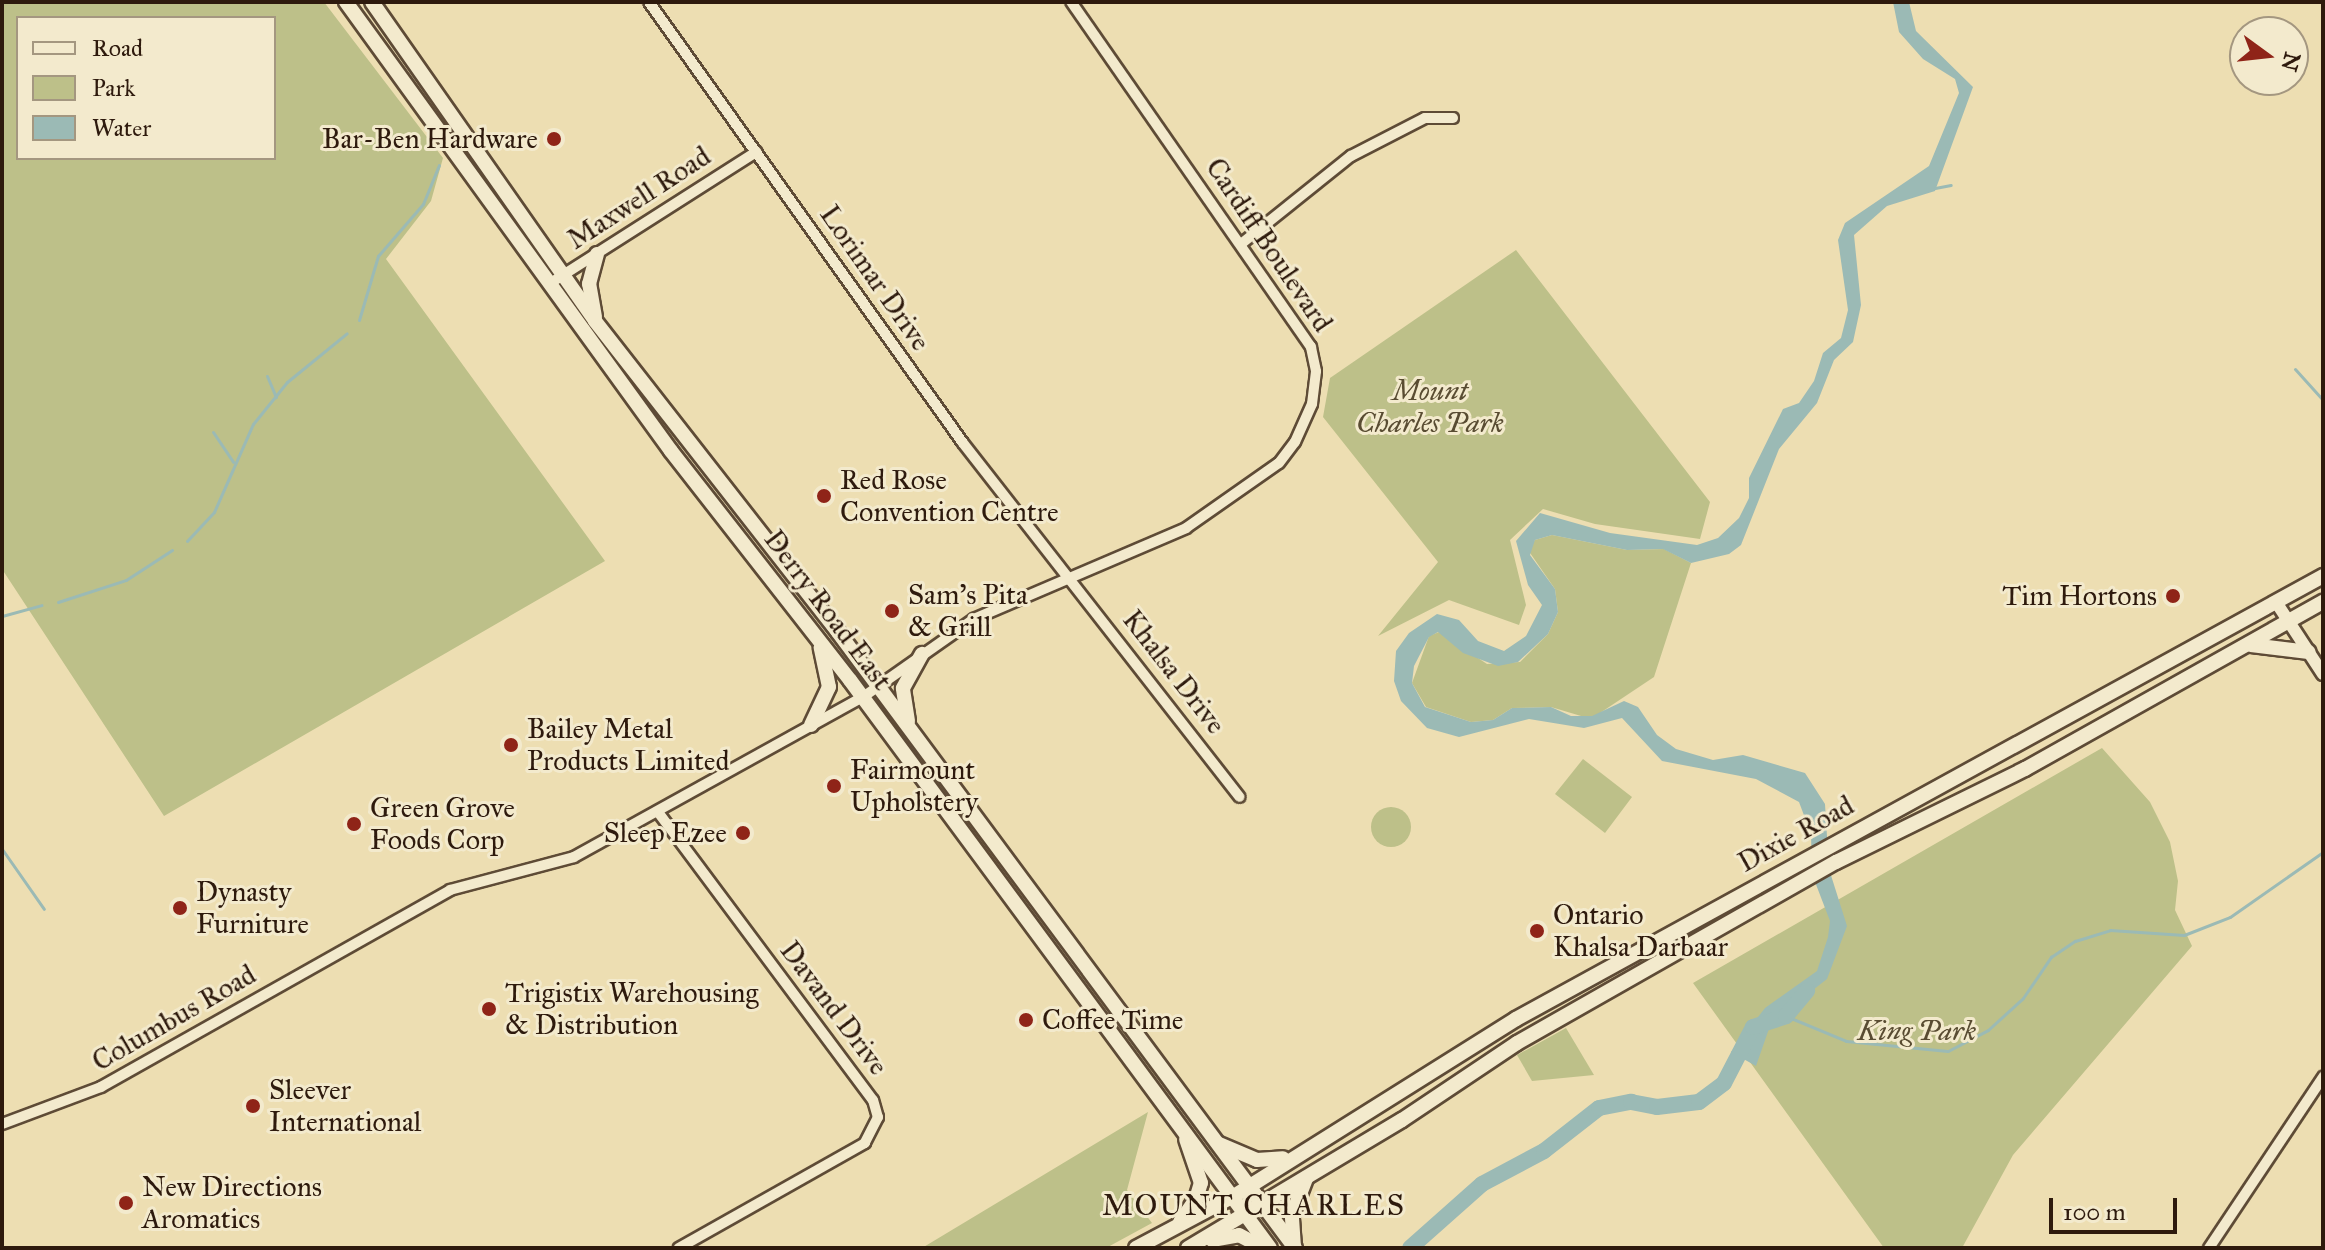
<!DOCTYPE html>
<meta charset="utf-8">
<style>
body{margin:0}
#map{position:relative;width:2325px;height:1250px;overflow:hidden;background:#eddeb2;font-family:"IM FELL Great Primer",serif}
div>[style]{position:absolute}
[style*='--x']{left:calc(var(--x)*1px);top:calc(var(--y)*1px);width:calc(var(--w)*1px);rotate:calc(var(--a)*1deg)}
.green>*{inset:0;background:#bdc089}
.round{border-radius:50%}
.water>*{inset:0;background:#9bbab5}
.stream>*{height:3px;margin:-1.5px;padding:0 1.5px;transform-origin:1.5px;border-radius:1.5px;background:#9bbab5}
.river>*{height:16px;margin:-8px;padding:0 8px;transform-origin:8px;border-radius:8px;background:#9bbab5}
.roads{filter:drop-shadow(2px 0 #5e4b36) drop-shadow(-2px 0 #5e4b36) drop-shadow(0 2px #5e4b36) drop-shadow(0 -2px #5e4b36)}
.minor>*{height:10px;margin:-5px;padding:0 5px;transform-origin:5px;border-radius:5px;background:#f3eacd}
.tertiary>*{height:12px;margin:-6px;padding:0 6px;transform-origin:6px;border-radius:6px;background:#f3eacd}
.secondary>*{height:14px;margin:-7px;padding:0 7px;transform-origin:7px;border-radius:7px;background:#f3eacd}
.dots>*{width:22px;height:22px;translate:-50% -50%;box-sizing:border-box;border:4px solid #f3eacd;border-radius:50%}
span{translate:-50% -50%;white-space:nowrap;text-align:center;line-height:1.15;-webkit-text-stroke:6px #f3eacd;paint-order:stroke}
.poi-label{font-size:28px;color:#2e1a0d}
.right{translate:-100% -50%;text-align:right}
.left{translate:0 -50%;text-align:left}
.street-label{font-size:28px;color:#2e1a0d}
.park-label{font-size:28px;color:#594c32;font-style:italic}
.neighbourhood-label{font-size:30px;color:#2e1a0d;letter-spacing:2px}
.frame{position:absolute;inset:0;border:4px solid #2e1a0d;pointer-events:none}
.legend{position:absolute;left:16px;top:16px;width:260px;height:144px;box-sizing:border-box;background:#f3eacd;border:2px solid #a49780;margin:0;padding:10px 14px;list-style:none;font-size:24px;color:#2e1a0d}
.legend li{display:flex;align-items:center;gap:16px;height:40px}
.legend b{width:40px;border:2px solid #a49780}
.north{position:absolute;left:2229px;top:16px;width:80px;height:80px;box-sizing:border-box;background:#f3eacd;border:2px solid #a49780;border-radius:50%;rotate:105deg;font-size:22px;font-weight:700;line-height:32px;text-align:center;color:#2e1a0d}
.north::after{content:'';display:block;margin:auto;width:28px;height:36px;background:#8f2418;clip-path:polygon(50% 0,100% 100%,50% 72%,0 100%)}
.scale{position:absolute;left:2049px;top:1198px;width:128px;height:36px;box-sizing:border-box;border:4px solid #2e1a0d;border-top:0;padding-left:10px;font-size:24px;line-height:28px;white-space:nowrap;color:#2e1a0d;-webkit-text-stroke:6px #f3eacd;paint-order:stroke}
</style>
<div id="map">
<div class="green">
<i style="clip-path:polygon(evenodd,2px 2px,324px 2px,443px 158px,431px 201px,386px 259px,605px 561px,164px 816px,2px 569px,2px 2px,18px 18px,274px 18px,274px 158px,18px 158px,18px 18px)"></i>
<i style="clip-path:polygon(1516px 250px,1710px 502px,1700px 539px,1595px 524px,1543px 509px,1510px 540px,1526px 605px,1519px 625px,1449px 600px,1378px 636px,1438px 562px,1323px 417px,1330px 378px)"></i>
<i style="clip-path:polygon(1552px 535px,1627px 550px,1664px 549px,1691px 563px,1654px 677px,1591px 719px,1551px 707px,1512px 708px,1493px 720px,1471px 722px,1426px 707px,1412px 683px,1429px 636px,1439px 632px,1487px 664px,1520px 662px,1548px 634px,1558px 612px,1555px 589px,1528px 550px,1535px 540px)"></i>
<i style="clip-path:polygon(2102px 748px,2150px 802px,2170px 842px,2178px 881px,2175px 910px,2192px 946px,2013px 1155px,1962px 1248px,1884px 1248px,1693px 983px)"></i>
<i style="clip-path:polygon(1583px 759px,1632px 797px,1605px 833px,1555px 794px)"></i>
<i class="round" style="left:1371px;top:807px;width:40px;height:40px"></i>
<i style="clip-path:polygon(1566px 1028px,1594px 1075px,1532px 1081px,1517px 1055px)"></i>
<i style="clip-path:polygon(1148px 1112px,1127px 1190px,1152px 1223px,1106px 1248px,922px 1248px)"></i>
</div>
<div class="water">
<i style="clip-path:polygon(1893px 2px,1909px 2px,1916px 31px,1973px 87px,1935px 191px,1887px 206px,1854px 235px,1861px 305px,1853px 342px,1834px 360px,1817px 403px,1779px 449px,1741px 545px,1729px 554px,1691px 563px,1663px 549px,1627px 550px,1552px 535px,1535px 540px,1530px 555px,1555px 589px,1558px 612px,1548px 634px,1518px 662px,1498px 666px,1463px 653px,1438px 632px,1429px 637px,1414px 666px,1412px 683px,1425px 707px,1471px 722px,1493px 720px,1512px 708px,1551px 707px,1571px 716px,1592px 716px,1624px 701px,1638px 707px,1657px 735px,1676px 749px,1713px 760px,1743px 755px,1805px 773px,1825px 804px,1829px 869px,1847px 926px,1827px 979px,1771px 1023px,1756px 1066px,1731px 1052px,1765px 1008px,1817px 971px,1828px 937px,1830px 921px,1812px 874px,1811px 834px,1799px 802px,1756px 779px,1662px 761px,1622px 718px,1584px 728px,1529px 719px,1459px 737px,1427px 728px,1401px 701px,1394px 681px,1396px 651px,1409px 633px,1437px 614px,1459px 620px,1478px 641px,1504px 651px,1526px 636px,1542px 605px,1528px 585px,1516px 541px,1540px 513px,1610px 533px,1697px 545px,1718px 538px,1739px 518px,1749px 498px,1749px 478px,1783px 409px,1799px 403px,1814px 381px,1823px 353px,1841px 338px,1848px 310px,1838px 240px,1845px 223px,1929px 166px,1959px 93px,1955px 79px,1923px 59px,1899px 32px)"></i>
</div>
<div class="stream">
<i style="--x:1935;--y:188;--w:16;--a:-11"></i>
<i style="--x:359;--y:320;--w:67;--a:-73.5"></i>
<i style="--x:378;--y:256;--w:69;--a:-49.1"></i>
<i style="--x:423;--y:204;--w:42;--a:-67.7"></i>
<i style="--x:2295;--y:369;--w:42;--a:47.9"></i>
<i style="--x:267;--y:376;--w:23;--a:67"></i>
<i style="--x:213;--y:432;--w:36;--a:56"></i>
<i style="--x:187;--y:541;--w:40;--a:-47"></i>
<i style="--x:214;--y:512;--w:96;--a:-66.1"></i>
<i style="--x:253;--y:424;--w:54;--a:-51"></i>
<i style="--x:287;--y:382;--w:77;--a:-39.2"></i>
<i style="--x:58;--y:602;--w:71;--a:-17.9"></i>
<i style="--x:126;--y:580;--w:55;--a:-33.1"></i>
<i style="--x:2;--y:616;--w:41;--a:-15.4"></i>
<i style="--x:2;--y:849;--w:73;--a:55"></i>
<i style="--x:1786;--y:1016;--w:65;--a:22.6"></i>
<i style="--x:1846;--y:1041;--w:102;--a:5.6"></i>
<i style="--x:1948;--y:1051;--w:45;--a:-27.7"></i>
<i style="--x:1988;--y:1030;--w:47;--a:-42.4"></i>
<i style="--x:2023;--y:998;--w:50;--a:-55.7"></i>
<i style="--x:2051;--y:957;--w:29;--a:-34"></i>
<i style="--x:2075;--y:941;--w:37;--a:-17"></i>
<i style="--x:2110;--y:930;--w:74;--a:3.9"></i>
<i style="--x:2184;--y:935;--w:49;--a:-21.4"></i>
<i style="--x:2230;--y:917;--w:113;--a:-35"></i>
</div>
<div class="river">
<i style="--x:1410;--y:1248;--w:96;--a:-41.6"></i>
<i style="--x:1482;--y:1184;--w:70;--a:-28"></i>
<i style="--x:1544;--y:1151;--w:70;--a:-38"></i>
<i style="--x:1599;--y:1108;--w:33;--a:-11"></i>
<i style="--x:1631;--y:1102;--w:26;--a:11"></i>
<i style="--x:1657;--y:1107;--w:42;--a:-6.8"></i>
<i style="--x:1699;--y:1102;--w:31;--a:-37"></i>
<i style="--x:1724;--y:1083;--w:63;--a:-62.6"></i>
<i style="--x:1753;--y:1027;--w:35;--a:-18"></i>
<i style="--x:1786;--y:1016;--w:33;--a:-50"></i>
</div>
<div class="roads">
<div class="minor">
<i style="--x:649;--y:2;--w:541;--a:54.55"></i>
<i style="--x:963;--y:443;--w:449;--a:52"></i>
<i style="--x:1241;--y:244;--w:141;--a:-38.7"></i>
<i style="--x:1351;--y:156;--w:83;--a:-27.2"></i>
<i style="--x:1425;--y:118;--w:28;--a:0"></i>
<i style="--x:549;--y:284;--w:246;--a:-32.5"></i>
<i style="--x:658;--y:812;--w:359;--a:53.3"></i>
<i style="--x:873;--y:1100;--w:18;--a:74"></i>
<i style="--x:878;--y:1117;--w:29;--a:117"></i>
<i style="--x:865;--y:1143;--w:214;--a:150.6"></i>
<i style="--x:2;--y:1124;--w:106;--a:-20.5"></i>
<i style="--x:101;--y:1087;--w:401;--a:-29.4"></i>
<i style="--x:450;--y:890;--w:128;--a:-14.9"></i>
<i style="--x:574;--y:857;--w:330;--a:-29"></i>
<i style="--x:863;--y:697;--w:136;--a:-35.1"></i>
<i style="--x:974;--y:619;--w:231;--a:-23.2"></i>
<i style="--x:1186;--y:528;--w:113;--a:-35"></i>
<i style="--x:1279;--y:463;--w:26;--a:-53"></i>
<i style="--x:1295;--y:442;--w:42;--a:-65.9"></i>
<i style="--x:1312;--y:404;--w:33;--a:-83"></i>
<i style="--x:1316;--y:371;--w:25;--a:-102"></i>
<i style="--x:1311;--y:347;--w:420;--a:-124.8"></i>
<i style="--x:2209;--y:1248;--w:206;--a:-56.3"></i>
</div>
<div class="tertiary">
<i style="--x:2276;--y:602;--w:86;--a:56.9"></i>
</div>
<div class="secondary">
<i style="--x:346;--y:2;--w:554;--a:54.1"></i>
<i style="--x:671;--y:451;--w:291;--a:52"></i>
<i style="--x:850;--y:680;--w:706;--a:53.52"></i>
<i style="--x:372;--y:2;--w:389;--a:55"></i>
<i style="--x:595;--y:321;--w:395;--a:52"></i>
<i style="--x:838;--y:632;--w:767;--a:53.43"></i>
<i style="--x:595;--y:317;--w:34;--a:-100"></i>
<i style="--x:589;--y:284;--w:31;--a:-75"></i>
<i style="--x:2251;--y:645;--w:58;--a:6.9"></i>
<i style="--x:908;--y:721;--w:33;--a:-99"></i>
<i style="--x:903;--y:688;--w:39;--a:-61"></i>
<i style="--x:811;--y:725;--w:42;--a:-64.7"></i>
<i style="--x:829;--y:687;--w:40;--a:-102"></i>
<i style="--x:1219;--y:1144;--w:41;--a:22.8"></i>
<i style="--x:1257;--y:1160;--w:26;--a:-4"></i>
<i style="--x:1180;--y:1222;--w:28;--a:-55"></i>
<i style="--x:1196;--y:1199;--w:17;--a:-73"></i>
<i style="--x:1201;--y:1183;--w:46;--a:-108.8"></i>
<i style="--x:1212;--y:1240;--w:27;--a:-10"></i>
<i style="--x:1239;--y:1235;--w:27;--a:28"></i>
<i style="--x:1294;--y:1247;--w:32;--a:-94"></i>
<i style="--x:1292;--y:1215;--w:40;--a:-69"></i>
<i style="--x:1136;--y:1248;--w:111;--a:-28"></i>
<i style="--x:1234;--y:1196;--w:333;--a:-32.1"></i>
<i style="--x:1516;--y:1019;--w:921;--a:-28.76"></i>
<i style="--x:1188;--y:1248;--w:249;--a:-30.9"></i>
<i style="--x:1402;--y:1120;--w:138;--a:-33.8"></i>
<i style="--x:1517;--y:1043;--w:367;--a:-29.6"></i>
<i style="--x:1836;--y:862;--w:211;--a:-26.2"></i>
<i style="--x:2025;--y:769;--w:342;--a:-29.3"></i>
</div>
</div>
<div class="dots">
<i style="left:554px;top:139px;background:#8f2418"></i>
<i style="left:824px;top:496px;background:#8f2418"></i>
<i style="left:2173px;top:596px;background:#8f2418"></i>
<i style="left:892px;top:611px;background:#8f2418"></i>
<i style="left:511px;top:745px;background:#8f2418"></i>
<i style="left:834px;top:786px;background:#8f2418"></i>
<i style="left:354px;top:824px;background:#8f2418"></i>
<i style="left:743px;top:833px;background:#8f2418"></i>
<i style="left:180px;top:908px;background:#8f2418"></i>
<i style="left:1537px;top:931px;background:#8f2418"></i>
<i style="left:489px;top:1009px;background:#8f2418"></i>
<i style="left:1026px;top:1020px;background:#8f2418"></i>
<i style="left:253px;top:1106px;background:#8f2418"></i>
<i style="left:126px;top:1203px;background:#8f2418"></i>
</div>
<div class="poi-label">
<span class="right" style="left:538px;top:139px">Bar-Ben Hardware</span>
<span class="left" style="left:840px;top:496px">Red Rose<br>Convention Centre</span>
<span class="left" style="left:908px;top:611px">Sam’s Pita<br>&amp; Grill</span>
<span class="right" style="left:2157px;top:596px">Tim Hortons</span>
<span class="left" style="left:527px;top:745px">Bailey Metal<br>Products Limited</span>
<span class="left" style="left:850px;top:786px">Fairmount<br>Upholstery</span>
<span class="left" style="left:370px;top:824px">Green Grove<br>Foods Corp</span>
<span class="right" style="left:727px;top:833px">Sleep Ezee</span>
<span class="left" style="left:196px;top:908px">Dynasty<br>Furniture</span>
<span class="left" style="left:1553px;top:931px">Ontario<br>Khalsa Darbaar</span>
<span class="left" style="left:505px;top:1009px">Trigistix Warehousing<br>&amp; Distribution</span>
<span class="left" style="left:1042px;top:1020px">Coffee Time</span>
<span class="left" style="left:269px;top:1106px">Sleever<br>International</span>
<span class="left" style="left:142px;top:1203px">New Directions<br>Aromatics</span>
</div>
<div class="street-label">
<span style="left:639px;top:198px;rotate:-33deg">Maxwell Road</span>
<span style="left:1269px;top:245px;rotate:56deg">Cardiff Boulevard</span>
<span style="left:875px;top:278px;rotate:55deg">Lorimar Drive</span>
<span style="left:828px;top:610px;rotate:53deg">Derry Road East</span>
<span style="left:1174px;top:672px;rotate:52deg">Khalsa Drive</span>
<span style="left:1796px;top:834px;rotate:-29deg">Dixie Road</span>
<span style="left:834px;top:1008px;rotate:53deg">Davand Drive</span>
<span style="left:174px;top:1018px;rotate:-30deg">Columbus Road</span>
</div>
<div class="park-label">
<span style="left:1430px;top:407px">Mount<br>Charles Park</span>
<span style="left:1917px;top:1031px">King Park</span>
</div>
<div class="neighbourhood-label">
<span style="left:1254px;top:1205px">MOUNT CHARLES</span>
</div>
<div class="frame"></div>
<ul class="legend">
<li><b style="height:10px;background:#f3eacd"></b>Road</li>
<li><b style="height:22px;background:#bdc089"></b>Park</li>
<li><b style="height:22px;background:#9bbab5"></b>Water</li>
</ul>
<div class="north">N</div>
<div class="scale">100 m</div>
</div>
